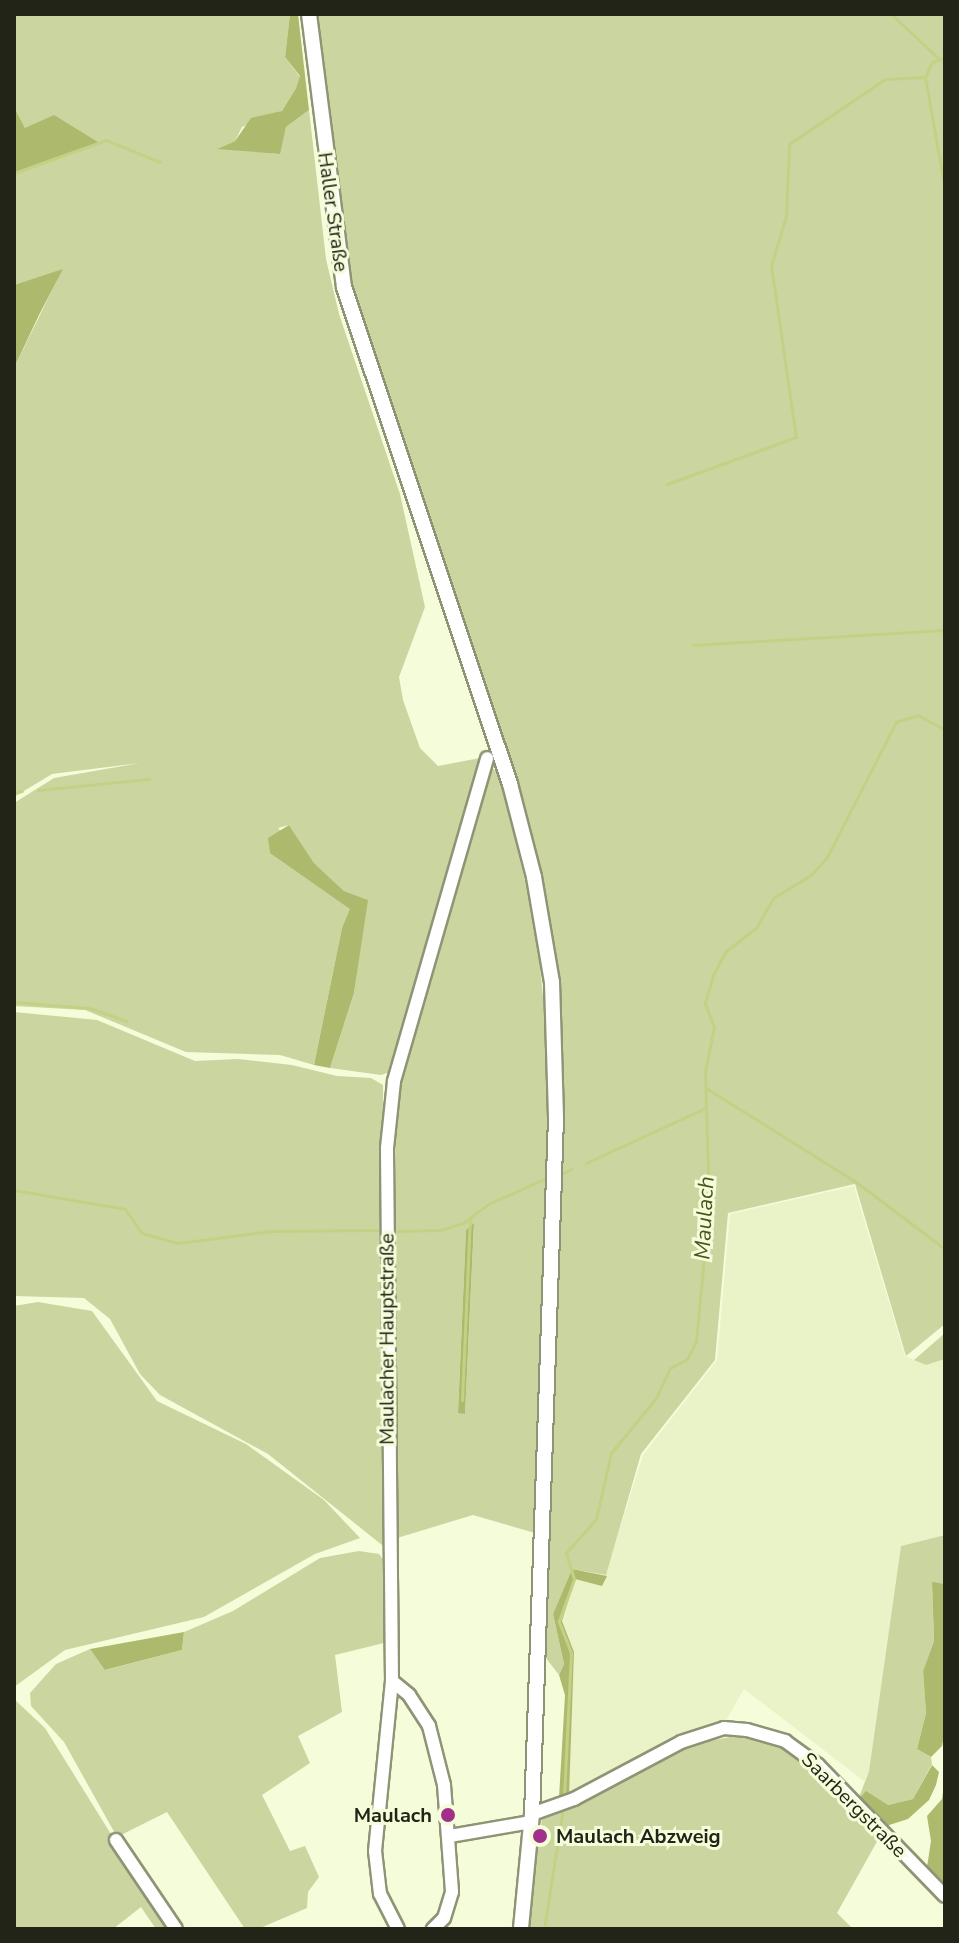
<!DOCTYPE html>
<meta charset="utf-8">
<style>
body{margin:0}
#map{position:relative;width:959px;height:1943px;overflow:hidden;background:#f5fcda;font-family:"Nunito Sans",sans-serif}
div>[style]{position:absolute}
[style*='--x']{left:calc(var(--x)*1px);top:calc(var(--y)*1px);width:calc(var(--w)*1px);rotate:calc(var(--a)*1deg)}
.built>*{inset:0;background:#eaf2c8}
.green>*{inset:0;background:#cbd5a0}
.forest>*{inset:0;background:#adb96d}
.stream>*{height:3px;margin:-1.5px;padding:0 1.5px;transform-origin:1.5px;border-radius:1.5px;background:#c4d184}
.roads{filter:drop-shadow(2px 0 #8e9475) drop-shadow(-2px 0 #8e9475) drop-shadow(0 2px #8e9475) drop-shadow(0 -2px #8e9475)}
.minor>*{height:12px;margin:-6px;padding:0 6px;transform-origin:6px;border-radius:6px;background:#fff}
.major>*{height:14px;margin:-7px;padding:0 7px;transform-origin:7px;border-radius:7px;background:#fff}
.dots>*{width:22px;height:22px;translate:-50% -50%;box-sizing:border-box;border:4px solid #f5fcda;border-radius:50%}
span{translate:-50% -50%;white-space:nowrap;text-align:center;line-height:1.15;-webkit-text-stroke:6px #f5fcda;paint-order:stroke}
.street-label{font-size:20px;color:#222418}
.poi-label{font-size:20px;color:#222418;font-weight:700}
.right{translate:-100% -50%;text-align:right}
.left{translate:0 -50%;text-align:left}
.water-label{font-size:22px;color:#4c541c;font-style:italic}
.frame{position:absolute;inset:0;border:16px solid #222418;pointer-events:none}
</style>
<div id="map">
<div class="built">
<i style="clip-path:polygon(854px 1186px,905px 1356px,926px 1365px,945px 1359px,945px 1535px,901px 1546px,869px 1771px,864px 1781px,744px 1689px,725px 1722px,569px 1797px,574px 1652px,562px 1621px,575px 1579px,602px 1585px,643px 1455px,717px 1360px,730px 1214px)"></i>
</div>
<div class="green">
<i style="clip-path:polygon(290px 14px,285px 57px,300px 77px,296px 88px,282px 111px,242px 127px,235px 141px,219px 148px,279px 154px,286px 127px,309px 110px,326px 259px,339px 314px,400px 494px,425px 607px,399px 677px,403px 700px,420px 748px,438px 766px,480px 758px,390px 1072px,381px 1075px,330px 1068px,354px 993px,367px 900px,344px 891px,314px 863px,289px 825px,278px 828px,351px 909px,342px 928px,314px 1065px,280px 1055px,186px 1052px,85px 1010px,14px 1006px,14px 803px,54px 778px,140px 763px,52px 774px,14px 797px,14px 368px,62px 270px,14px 285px,14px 175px,101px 144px,25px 128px,14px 107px,14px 16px)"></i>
<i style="clip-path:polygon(316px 14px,945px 14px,945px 1324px,906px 1356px,855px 1184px,728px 1213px,715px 1360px,641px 1454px,606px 1575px,572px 1569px,553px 1614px,564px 1664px,559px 1675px,542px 1653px,558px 1183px,544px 896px,351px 281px)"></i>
<i style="clip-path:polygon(evenodd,491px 767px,499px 774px,536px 926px,550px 1067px,535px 1533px,473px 1515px,397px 1538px,395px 1101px,481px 780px,491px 767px,473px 1224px,474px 1225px,465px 1414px,458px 1412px,466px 1230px,473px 1224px)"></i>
<i style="clip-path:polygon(14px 1012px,97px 1020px,195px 1061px,238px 1059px,292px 1065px,337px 1076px,371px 1078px,383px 1085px,386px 1537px,382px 1545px,268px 1454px,160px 1395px,140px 1374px,110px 1319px,84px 1298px,14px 1296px)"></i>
<i style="clip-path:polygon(38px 1302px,92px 1311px,157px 1401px,246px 1444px,324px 1500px,360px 1538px,315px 1554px,204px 1617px,65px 1650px,14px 1687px,14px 1306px)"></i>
<i style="clip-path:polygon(945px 1333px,945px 1359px,926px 1365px,914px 1360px)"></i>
<i style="clip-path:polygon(945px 1535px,945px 1584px,932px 1583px,934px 1641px,923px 1671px,926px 1713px,917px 1749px,931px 1757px,932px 1764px,913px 1799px,888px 1805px,858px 1800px,869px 1771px,901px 1546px)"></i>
<i style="clip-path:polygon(359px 1551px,379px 1554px,385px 1562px,388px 1642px,335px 1655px,342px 1712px,298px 1736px,310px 1763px,262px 1795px,290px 1851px,305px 1846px,319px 1877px,308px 1892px,307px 1908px,258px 1929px,245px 1929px,167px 1812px,117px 1837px,64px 1742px,31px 1706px,30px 1693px,56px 1664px,90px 1649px,106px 1670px,182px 1650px,184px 1632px,233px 1611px,320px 1558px)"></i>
<i style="clip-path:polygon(14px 1699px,45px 1728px,170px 1929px,156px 1929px,141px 1907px,113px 1929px,14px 1929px)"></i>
<i style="clip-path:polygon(740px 1735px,783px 1745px,813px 1767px,879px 1838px,837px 1913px,853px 1929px,527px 1929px,542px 1818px,679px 1747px)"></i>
</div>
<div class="forest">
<i style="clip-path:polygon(290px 14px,298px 14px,309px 110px,286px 127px,280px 154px,217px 149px,235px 141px,251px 118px,282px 111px,296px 88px,300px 76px,285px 57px)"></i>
<i style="clip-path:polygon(14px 107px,25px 128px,54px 115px,101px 144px,14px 175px)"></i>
<i style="clip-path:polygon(63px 269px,39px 315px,14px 368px,14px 285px)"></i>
<i style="clip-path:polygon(289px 825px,314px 863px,344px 891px,368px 900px,354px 993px,330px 1068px,314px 1065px,342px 928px,350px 909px,270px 853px,268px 838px)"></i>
<i style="clip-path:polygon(474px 1223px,465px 1414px,458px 1413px,466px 1230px)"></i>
<i style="clip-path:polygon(572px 1569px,607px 1576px,602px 1586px,575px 1579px,562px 1621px,574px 1652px,569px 1797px,559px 1798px,565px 1695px,559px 1675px,564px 1664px,553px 1614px)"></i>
<i style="clip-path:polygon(932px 1582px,945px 1584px,945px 1731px,942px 1746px,931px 1757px,917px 1749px,926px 1713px,923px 1671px,934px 1641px)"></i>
<i style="clip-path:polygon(184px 1632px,182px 1650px,105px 1670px,90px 1649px)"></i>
<i style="clip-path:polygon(932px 1765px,939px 1772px,936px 1785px,929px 1800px,908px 1819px,883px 1827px,858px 1800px,866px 1791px,888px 1805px,913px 1799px)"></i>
<i style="clip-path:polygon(945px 1778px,945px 1887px,927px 1867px,931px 1841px,927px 1816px,942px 1799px)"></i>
</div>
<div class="stream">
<i style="--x:891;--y:14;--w:64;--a:43.1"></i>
<i style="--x:945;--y:58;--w:14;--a:163"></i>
<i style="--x:932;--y:62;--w:17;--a:115"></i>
<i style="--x:925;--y:77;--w:116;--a:80"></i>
<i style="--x:14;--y:173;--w:98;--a:-19.7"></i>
<i style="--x:106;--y:140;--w:58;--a:22.2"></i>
<i style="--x:667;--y:484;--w:137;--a:-20"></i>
<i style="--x:796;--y:437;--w:173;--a:-98.3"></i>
<i style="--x:771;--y:266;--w:52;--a:-73.3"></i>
<i style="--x:786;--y:216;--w:72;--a:-87.6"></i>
<i style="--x:789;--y:144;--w:116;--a:-34.1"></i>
<i style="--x:885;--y:79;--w:40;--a:-2.9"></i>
<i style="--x:693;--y:645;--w:252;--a:-3.4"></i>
<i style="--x:38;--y:790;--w:112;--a:-5.7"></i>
<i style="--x:14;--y:793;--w:8;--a:-14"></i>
<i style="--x:14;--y:1002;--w:75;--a:4.6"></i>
<i style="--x:89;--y:1008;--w:40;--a:18.9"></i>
<i style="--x:706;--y:1088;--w:177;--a:32.1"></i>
<i style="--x:856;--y:1182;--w:111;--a:37"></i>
<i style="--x:586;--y:1163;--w:131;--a:-24.8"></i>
<i style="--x:563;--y:1173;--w:9;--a:-27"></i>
<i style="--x:14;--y:1190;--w:113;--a:9.7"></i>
<i style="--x:125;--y:1209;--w:29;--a:55"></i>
<i style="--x:142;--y:1233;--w:37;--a:16"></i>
<i style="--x:178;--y:1243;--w:94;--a:-7.4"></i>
<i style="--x:271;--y:1231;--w:113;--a:-0.5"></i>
<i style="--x:398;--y:1231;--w:43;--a:-1.3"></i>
<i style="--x:441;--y:1230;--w:23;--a:-18"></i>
<i style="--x:463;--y:1223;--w:31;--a:-37"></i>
<i style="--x:488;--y:1204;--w:64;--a:-24.1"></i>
<i style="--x:462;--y:1400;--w:181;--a:-87.5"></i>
<i style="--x:564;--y:1796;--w:143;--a:-87.2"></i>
<i style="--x:571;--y:1653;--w:34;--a:-111"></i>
<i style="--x:559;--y:1621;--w:45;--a:-70.3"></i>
<i style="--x:574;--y:1579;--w:27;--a:-107"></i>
<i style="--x:566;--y:1553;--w:45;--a:-48.6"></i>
<i style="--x:596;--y:1519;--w:68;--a:-77.2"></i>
<i style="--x:611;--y:1453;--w:71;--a:-50.7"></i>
<i style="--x:656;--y:1398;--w:33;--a:-65"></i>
<i style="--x:670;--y:1368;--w:19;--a:-28"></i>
<i style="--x:687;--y:1359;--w:20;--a:-63"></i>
<i style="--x:696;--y:1341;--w:135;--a:-84.5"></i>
<i style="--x:709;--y:1207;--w:135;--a:-91.7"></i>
<i style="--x:705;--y:1072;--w:46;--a:-78.7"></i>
<i style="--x:714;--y:1027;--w:26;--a:-111"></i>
<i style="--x:705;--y:1003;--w:29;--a:-74"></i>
<i style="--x:713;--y:975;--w:26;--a:-62"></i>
<i style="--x:725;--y:952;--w:39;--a:-38"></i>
<i style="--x:756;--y:928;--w:34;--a:-60"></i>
<i style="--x:773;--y:898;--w:44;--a:-31.2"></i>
<i style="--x:811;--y:875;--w:24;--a:-48"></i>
<i style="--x:827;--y:857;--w:152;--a:-62.9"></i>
<i style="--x:896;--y:722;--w:23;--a:-18"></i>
<i style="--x:918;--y:715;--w:31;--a:29"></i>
<i style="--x:544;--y:1929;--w:122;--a:-81.1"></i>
</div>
<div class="roads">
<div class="minor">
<i style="--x:392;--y:1681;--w:22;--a:39"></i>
<i style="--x:409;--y:1695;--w:37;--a:57"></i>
<i style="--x:429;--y:1726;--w:61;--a:75.7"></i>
<i style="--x:444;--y:1785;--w:107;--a:85.7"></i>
<i style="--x:452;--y:1892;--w:27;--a:107"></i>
<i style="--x:444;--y:1918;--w:16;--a:135"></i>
<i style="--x:532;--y:1814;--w:45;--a:-19.7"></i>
<i style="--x:574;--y:1799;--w:121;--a:-28"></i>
<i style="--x:681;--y:1742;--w:45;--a:-18"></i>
<i style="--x:724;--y:1728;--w:23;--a:5"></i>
<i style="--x:747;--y:1730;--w:40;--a:16"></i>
<i style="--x:785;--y:1741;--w:41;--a:36"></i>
<i style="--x:818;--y:1765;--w:182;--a:45.9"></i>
<i style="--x:450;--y:1836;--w:82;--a:-9.8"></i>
<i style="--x:116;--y:1840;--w:107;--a:56"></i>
<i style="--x:398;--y:1929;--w:39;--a:-117"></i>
<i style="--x:380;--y:1894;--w:43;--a:-96.6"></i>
<i style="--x:375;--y:1851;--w:171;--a:-84.3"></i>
<i style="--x:392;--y:1681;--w:533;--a:-90.54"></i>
<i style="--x:387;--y:1148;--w:67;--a:-84"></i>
<i style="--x:394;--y:1081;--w:336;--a:-73.9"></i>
</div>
<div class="major">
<i style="--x:309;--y:14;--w:275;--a:82.7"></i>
<i style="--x:344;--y:287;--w:524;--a:71.53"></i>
<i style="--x:510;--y:784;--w:96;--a:75.5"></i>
<i style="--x:534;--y:877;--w:107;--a:80.3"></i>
<i style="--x:552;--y:982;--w:136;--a:88.3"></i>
<i style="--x:556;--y:1118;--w:696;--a:91.97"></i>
<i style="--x:532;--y:1814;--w:116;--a:95.5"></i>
</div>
</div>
<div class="dots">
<i style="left:448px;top:1815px;background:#a2308b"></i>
<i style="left:540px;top:1836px;background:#a2308b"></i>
</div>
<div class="street-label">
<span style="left:333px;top:212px;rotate:82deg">Haller Straße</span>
<span style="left:387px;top:1339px;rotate:-90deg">Maulacher Hauptstraße</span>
<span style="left:854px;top:1805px;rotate:45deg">Saarbergstraße</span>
</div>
<div class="poi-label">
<span class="right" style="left:432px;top:1815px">Maulach</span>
<span class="left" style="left:556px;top:1836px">Maulach Abzweig</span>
</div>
<div class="water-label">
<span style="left:705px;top:1218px;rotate:-87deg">Maulach</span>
</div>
<div class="frame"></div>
</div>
